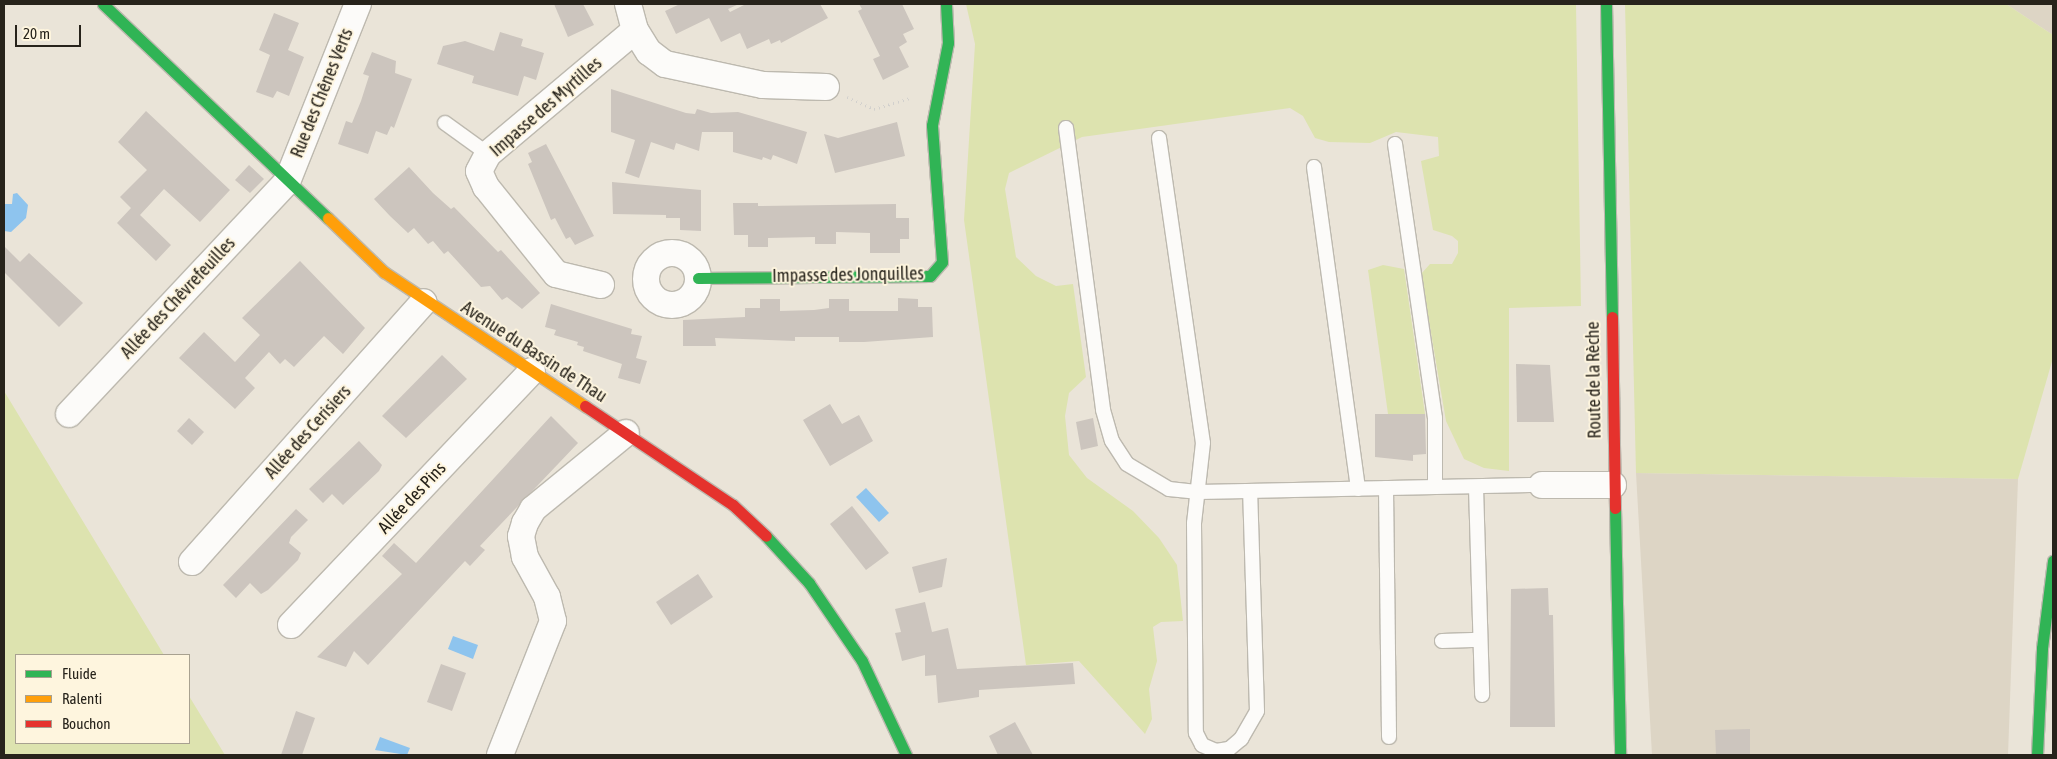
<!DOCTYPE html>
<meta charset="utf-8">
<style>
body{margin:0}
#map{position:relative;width:2057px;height:759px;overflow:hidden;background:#eae4d8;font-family:"Asap Condensed",sans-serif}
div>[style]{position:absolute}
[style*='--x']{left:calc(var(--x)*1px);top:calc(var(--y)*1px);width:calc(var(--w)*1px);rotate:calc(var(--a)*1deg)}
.industrial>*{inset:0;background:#ddd5c5}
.green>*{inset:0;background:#dde3af}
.water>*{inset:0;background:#8ec4ee}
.building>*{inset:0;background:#ccc5be}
.path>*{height:3px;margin-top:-1.5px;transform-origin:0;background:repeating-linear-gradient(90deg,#d2d0cd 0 1px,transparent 0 5px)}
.roads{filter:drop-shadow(1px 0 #bdb9af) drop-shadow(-1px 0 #bdb9af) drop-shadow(0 1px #bdb9af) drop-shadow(0 -1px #bdb9af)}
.lane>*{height:14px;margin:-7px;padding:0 7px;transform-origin:7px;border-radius:7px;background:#fcfbf9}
.street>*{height:26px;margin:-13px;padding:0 13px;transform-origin:13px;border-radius:13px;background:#fcfbf9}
.street>.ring{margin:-13px;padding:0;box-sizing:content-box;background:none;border:26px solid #fcfbf9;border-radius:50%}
.fast>*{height:11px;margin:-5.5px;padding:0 5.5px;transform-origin:5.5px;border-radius:5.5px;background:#30b455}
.slow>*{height:11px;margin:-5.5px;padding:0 5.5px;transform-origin:5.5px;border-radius:5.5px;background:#ff9f0a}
.jam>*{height:11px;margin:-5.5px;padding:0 5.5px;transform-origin:5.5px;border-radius:5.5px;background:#e5322d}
span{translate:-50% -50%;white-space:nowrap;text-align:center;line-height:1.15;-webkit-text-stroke:4px #fef5de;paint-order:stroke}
.street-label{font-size:18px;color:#27231b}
.frame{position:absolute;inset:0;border:5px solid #27231b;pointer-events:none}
.legend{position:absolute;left:15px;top:654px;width:175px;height:90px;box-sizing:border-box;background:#fef5de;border:1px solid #a8a190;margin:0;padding:6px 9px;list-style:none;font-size:15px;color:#27231b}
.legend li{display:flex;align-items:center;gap:10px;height:25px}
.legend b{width:25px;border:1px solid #a8a190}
.scale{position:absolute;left:15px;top:25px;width:66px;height:22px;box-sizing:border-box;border:2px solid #27231b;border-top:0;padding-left:6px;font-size:15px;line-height:18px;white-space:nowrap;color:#27231b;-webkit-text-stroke:4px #fef5de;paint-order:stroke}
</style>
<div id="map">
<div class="industrial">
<i style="clip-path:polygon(2006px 4px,2053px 4px,2053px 35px)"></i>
<i style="clip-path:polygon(1636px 473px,2018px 479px,2008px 755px,1652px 755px)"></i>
</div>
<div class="green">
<i style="clip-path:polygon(966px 4px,1576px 4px,1581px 306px,1509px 308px,1509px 471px,1484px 468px,1464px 459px,1446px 421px,1421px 274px,1430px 264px,1452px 264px,1458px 253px,1458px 241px,1452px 236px,1433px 230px,1421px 161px,1439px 156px,1438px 137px,1396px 132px,1370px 143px,1329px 142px,1315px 138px,1303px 116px,1290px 108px,1082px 137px,1009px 173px,1005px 189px,1016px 257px,1036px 276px,1056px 286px,1073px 284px,1086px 377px,1069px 393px,1065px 416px,1069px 455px,1087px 478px,1133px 511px,1159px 538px,1177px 565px,1183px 621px,1161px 622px,1153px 627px,1157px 661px,1149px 689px,1152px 719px,1145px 734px,1079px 661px,1026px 665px,964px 220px,975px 44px)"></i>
<i style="clip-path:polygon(1625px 4px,2006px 4px,2053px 35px,2053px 358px,2018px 479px,1636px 473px)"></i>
<i style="clip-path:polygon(1383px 265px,1404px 269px,1425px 414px,1388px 414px,1368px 270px)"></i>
<i style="clip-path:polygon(4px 391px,164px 655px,16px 655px,16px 743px,189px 743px,189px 696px,225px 755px,4px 755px)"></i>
</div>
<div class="water">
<i style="clip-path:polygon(17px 193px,28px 205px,26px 218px,11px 232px,4px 231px,4px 204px,12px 204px,13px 194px)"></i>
<i style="clip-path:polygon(866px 488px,889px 513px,879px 522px,856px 497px)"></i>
<i style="clip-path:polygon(453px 636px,478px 645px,473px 659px,448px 649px)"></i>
<i style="clip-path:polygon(380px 737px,410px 748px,407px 755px,375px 750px)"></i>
</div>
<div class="building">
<i style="clip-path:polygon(554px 4px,583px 4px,594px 25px,568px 37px)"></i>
<i style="clip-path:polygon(680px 4px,739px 4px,728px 9px,730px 12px,746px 4px,820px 4px,828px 18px,781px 43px,780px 40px,771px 44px,769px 39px,747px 49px,740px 33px,721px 42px,709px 18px,676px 34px,665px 11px)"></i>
<i style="clip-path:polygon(859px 4px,902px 4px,914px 29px,903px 34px,907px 42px,899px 47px,909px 67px,883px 80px,873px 59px,880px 56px,858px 11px,862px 9px)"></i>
<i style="clip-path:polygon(274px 13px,299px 23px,288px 50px,304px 57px,289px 96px,277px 91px,273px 98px,256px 92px,270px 55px,259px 50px)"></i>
<i style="clip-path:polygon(500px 32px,523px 39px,521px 46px,544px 53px,536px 80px,524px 76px,518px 96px,472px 83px,474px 76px,437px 64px,443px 46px,465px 41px,494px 51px)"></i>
<i style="clip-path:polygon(372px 52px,396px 61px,395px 73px,412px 79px,394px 128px,391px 126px,387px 135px,376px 131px,368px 154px,338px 144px,346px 121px,352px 123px,361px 101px,369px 76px,363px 74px)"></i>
<i style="clip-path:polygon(611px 89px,686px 113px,695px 114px,697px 109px,711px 113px,738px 112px,807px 132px,797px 164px,773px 155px,771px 160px,763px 157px,762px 160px,733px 152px,733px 132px,702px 132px,699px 151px,676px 143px,674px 150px,651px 142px,639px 178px,625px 173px,635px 140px,611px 132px)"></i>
<i style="clip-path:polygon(146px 111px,230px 190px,200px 222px,164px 189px,140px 215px,171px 245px,156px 261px,117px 223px,131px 208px,120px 197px,147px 170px,118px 142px)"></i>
<i style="clip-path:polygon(897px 122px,905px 156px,835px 173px,824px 134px,838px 138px)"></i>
<i style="clip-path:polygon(546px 144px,594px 236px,575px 245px,570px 237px,566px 239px,555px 218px,551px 220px,528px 164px,532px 162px,528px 153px)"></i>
<i style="clip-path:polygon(249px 165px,264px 179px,250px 193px,235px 180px)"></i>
<i style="clip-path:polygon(409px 167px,433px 193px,451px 209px,454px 207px,498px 252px,501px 250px,540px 293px,522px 309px,507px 297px,502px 300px,490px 286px,481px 287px,448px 251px,444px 254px,433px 241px,428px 244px,414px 228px,408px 233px,390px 216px,374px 199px)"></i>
<i style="clip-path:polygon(612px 182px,701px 190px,701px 231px,680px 230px,680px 218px,666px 218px,666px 215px,613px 214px)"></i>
<i style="clip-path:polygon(733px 203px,758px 203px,758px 206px,896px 204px,896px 218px,909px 218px,909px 239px,900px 239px,900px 253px,870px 253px,870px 233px,836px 232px,836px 244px,815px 244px,815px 237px,768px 238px,768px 247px,748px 247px,748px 235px,734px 235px)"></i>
<i style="clip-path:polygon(4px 246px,20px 262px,29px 253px,83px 303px,59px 327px,4px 272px)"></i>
<i style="clip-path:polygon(300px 261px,365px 328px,343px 354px,324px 336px,294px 367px,285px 359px,280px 364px,269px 352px,245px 378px,255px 388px,235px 409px,179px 358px,204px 332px,235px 362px,260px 335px,242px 318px)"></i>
<i style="clip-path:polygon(898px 298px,918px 299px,918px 307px,932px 307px,933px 337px,864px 342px,839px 342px,839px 337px,795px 337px,795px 341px,715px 338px,716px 346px,683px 346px,683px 320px,745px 317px,745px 308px,760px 308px,760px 299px,780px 299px,780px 311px,814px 310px,829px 308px,829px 299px,849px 299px,849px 311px,898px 311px)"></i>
<i style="clip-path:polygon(551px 304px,632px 329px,631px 334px,642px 336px,636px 358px,647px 361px,640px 384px,618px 378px,622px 364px,583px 351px,584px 347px,577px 345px,578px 342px,554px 335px,556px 330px,545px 327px)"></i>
<i style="clip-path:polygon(442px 355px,467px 379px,406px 438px,382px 416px)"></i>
<i style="clip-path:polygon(1516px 364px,1550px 365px,1554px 422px,1517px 422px)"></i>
<i style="clip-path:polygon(830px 404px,842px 424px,859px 415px,873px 441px,830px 466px,803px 420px)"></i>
<i style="clip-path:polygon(1375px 414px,1425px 414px,1426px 454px,1413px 455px,1413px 461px,1375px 457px)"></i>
<i style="clip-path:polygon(551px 416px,578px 443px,480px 546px,485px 550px,470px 566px,465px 561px,368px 665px,354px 651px,346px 667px,317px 657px,402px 574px,382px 556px,394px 543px,416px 563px)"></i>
<i style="clip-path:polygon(189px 418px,204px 432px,192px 445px,177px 431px)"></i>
<i style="clip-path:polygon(1093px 418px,1098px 446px,1081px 450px,1076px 422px)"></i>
<i style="clip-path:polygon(359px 441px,382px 465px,379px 471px,343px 505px,332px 494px,323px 503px,309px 489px)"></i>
<i style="clip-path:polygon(852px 506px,889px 553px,866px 570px,830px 524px)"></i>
<i style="clip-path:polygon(296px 509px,308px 520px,291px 537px,289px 543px,301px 553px,298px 560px,268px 590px,261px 594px,250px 583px,236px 598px,223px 585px)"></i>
<i style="clip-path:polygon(947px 558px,942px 587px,919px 593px,912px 567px)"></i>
<i style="clip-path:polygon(698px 574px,713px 597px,671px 625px,656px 602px)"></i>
<i style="clip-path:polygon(1548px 588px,1549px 615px,1553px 615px,1555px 727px,1510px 727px,1511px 589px)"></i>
<i style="clip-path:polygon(925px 602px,932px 632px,948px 628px,957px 669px,1073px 663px,1075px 684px,979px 690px,979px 697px,938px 703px,936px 675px,925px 676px,925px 655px,902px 661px,895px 633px,901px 632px,895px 609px)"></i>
<i style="clip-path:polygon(441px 664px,466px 673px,452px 711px,427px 702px)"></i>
<i style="clip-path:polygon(296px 711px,315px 718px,302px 755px,281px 755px)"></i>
<i style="clip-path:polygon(1015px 722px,1033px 755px,998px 755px,989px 736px)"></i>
<i style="clip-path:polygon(1750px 729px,1750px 755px,1716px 755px,1715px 730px)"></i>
</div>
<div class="path">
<i style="--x:847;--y:97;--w:30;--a:24"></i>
<i style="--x:874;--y:109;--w:39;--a:-17"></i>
</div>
<div class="roads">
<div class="lane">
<i style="--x:445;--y:123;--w:53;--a:35.8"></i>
<i style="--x:1066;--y:128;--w:284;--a:82.5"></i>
<i style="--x:1103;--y:410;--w:32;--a:74"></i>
<i style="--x:1112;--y:441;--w:27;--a:57"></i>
<i style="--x:1127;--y:464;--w:49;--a:30.8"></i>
<i style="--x:1169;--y:489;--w:30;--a:6"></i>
<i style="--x:1199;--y:492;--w:343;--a:-1.2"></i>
<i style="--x:1159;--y:138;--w:308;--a:81.8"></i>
<i style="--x:1203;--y:443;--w:81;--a:96.4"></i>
<i style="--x:1194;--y:523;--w:210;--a:89.5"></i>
<i style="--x:1196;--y:733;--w:13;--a:63"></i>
<i style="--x:1202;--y:745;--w:15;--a:23"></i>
<i style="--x:1216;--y:751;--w:13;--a:-9"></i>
<i style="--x:1229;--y:749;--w:16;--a:-40"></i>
<i style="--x:1241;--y:739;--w:32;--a:-60"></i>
<i style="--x:1257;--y:711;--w:220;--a:-91.8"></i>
<i style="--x:1395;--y:144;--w:277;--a:81.7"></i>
<i style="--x:1435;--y:418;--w:69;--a:90"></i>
<i style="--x:1314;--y:167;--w:325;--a:82.2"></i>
<i style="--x:1476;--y:487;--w:208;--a:88.3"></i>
<i style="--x:1386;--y:488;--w:249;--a:89.3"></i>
<i style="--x:1442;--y:641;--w:38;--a:-2"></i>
</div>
<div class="street">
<i style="--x:628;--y:4;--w:27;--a:75"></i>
<i style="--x:635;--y:30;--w:26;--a:58"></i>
<i style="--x:649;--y:52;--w:20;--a:37"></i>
<i style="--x:665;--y:64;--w:100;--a:12.1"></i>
<i style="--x:763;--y:85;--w:63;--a:1.8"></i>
<i class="ring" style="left:646px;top:253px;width:26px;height:26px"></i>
<i style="--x:601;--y:285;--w:46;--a:-166.3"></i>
<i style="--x:556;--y:274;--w:112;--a:-128.8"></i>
<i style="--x:486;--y:187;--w:17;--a:-114"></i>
<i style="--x:479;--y:171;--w:19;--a:-62"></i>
<i style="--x:488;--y:154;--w:192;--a:-40.1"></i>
<i style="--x:69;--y:414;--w:318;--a:-46.8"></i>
<i style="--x:287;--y:182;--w:192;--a:-68.3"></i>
<i style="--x:1542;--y:485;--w:71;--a:0"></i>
<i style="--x:192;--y:562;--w:348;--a:-48.3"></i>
<i style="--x:291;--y:625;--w:350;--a:-46.5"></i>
<i style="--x:500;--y:755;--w:144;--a:-68.4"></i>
<i style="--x:553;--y:621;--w:25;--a:-104"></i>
<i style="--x:547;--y:597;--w:46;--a:-118.8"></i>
<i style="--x:525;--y:557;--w:21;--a:-101"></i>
<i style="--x:521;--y:536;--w:14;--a:-73"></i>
<i style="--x:525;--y:523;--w:16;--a:-60"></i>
<i style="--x:533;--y:509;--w:120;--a:-39.3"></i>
</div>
<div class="fast">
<i style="--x:103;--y:4;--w:311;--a:43.6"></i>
<i style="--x:1606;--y:4;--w:313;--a:88.9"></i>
<i style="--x:698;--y:278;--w:232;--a:-0.5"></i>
<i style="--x:930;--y:276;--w:18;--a:-49"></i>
<i style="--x:942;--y:262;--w:137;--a:-94.2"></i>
<i style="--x:932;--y:125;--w:84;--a:-79"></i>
<i style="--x:948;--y:43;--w:39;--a:-93"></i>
<i style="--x:1615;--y:508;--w:247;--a:88.8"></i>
<i style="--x:766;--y:536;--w:64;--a:47.5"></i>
<i style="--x:809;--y:583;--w:94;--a:55.8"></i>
<i style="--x:862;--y:661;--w:104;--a:64.9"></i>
<i style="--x:2037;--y:755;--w:107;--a:-87.3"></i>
<i style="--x:2042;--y:648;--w:88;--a:-82.8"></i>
</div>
<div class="slow">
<i style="--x:328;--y:218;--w:78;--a:44"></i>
<i style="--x:384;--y:272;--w:242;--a:33.7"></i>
</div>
<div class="jam">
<i style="--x:1612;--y:317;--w:191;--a:89.1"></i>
<i style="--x:585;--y:406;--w:178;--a:33.8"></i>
<i style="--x:733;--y:505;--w:45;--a:43.2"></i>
</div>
</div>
<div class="street-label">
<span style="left:322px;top:93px;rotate:-68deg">Rue des Chênes Verts</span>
<span style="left:546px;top:107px;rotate:-41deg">Impasse des Myrtilles</span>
<span style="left:848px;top:275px;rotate:-1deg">Impasse des Jonquilles</span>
<span style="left:178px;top:298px;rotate:-47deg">Allée des Chêvrefeuilles</span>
<span style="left:534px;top:352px;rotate:33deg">Avenue du Bassin de Thau</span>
<span style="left:1594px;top:380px;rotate:-91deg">Route de la Rèche</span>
<span style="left:308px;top:432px;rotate:-48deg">Allée des Cerisiers</span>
<span style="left:412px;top:498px;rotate:-47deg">Allée des Pins</span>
</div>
<div class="frame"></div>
<ul class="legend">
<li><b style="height:6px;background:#30b455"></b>Fluide</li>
<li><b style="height:6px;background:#ff9f0a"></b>Ralenti</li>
<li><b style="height:6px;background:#e5322d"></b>Bouchon</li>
</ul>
<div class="scale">20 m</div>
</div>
